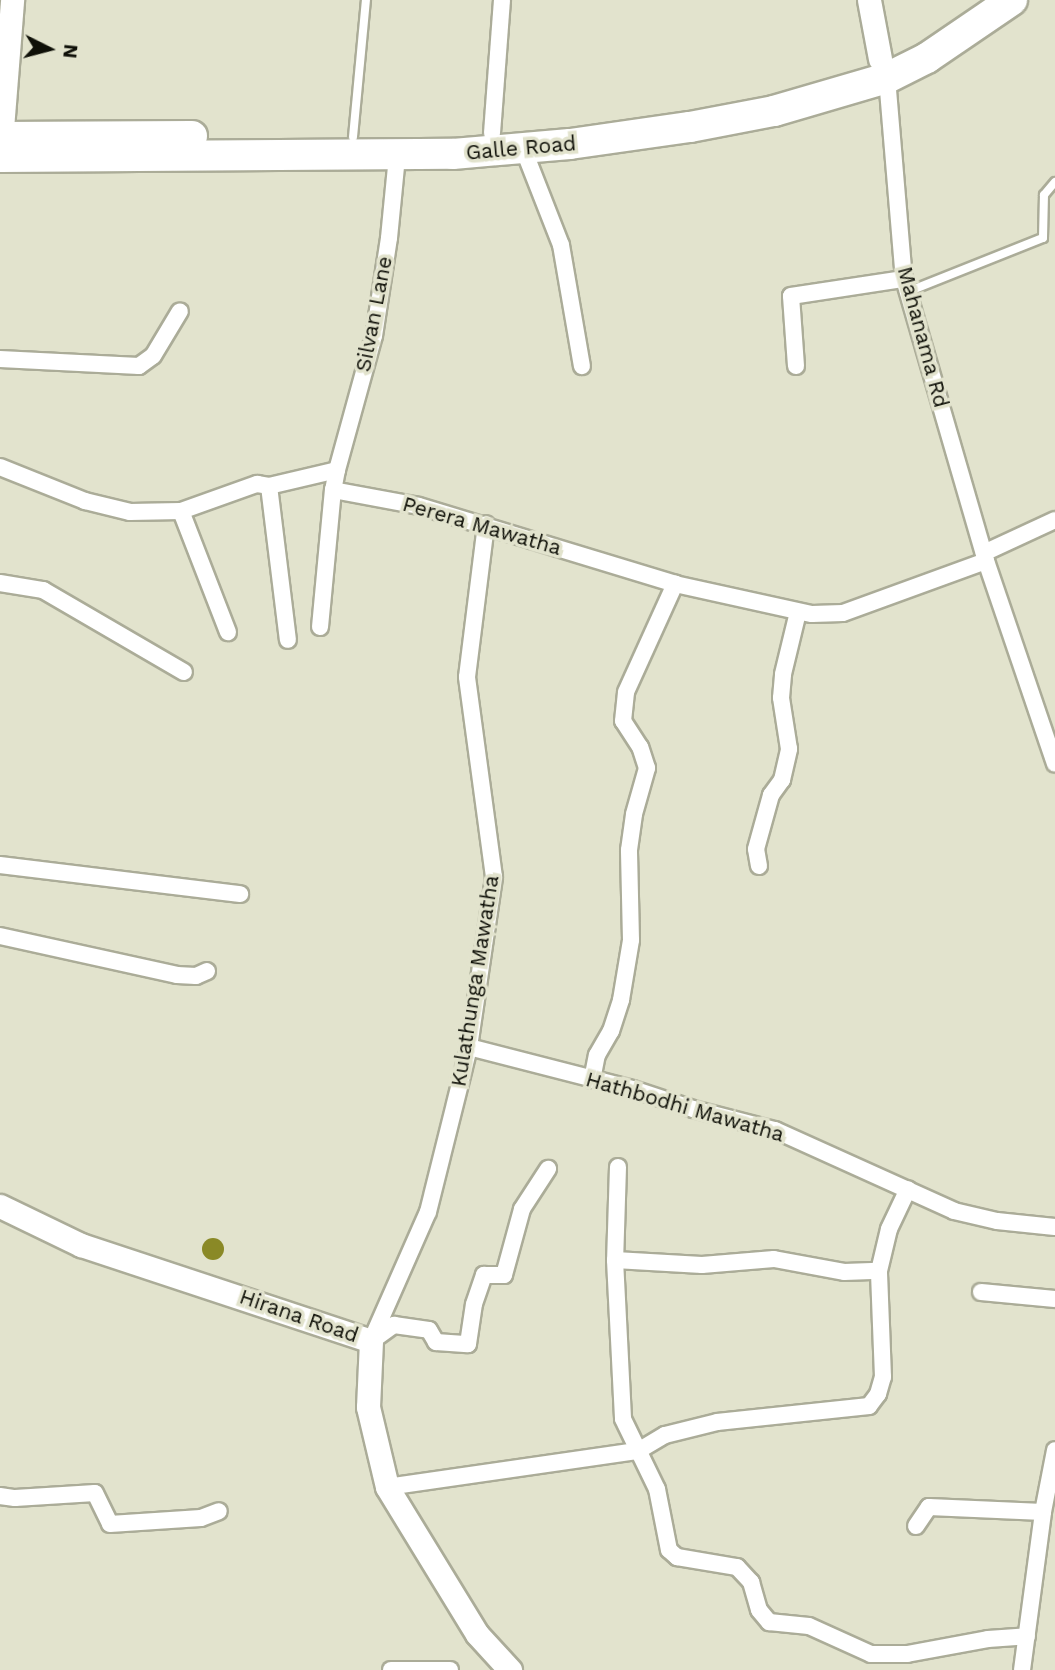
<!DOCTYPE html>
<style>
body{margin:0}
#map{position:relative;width:1055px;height:1670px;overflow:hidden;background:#e2e3cd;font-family:"Work Sans",sans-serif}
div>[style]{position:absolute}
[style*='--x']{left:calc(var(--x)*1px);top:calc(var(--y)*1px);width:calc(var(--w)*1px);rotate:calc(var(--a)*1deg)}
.water>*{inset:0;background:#8a8926}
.round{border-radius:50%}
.roads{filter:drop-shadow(2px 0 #abac98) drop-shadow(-2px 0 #abac98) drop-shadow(0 2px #abac98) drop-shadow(0 -2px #abac98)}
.lane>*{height:8px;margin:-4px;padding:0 4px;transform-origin:4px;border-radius:4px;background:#fff}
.street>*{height:16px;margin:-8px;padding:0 8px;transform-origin:8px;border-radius:8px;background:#fff}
.secondary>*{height:23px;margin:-11.5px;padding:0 11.5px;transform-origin:11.5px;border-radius:11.5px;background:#fff}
.highway>*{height:30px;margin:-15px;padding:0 15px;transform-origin:15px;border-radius:15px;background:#fff}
span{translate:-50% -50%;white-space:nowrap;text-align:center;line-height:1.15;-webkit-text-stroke:7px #e2e3cd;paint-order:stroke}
.street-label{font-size:21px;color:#0f1008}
.north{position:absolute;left:14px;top:14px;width:70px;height:70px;-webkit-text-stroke:5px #e2e3cd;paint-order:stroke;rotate:96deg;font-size:19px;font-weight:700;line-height:28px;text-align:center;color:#0f1008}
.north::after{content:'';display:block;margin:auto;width:24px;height:32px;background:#0f1008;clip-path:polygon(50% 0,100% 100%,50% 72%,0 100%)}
</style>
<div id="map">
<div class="water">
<i class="round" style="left:202px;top:1238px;width:22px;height:22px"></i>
</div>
<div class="roads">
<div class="lane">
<i style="--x:353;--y:137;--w:138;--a:-84.6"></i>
<i style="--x:907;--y:292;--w:146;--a:-21.7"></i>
<i style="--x:1043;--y:238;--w:43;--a:-88.7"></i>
<i style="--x:1044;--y:195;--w:17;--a:-50"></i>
</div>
<div class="street">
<i style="--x:887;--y:78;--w:202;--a:85.2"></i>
<i style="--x:904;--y:279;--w:294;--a:73.8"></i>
<i style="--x:986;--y:561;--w:214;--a:71.2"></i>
<i style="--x:492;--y:133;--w:133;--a:-85.7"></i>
<i style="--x:523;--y:148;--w:104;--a:68.6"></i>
<i style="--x:561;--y:245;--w:123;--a:80.2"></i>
<i style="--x:0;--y:359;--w:139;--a:2.9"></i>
<i style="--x:139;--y:366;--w:17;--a:-36"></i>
<i style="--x:153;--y:356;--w:52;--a:-59"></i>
<i style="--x:796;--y:366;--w:70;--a:-94.1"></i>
<i style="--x:791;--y:296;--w:114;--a:-8.6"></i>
<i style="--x:0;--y:467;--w:92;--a:21.8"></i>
<i style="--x:85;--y:501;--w:46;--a:13.7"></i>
<i style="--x:130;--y:512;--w:51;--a:-1.1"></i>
<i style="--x:181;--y:511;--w:81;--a:-19.6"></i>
<i style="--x:257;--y:484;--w:12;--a:9"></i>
<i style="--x:269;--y:486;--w:70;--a:-13.2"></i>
<i style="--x:337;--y:470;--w:20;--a:101"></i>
<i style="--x:333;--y:490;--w:87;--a:10.5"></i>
<i style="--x:419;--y:506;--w:268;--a:16.9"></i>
<i style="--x:675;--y:584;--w:140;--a:12.4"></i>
<i style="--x:812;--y:614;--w:31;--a:-2"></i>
<i style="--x:843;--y:613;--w:152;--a:-20"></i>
<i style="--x:337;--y:470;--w:139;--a:-74.6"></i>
<i style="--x:374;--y:336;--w:99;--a:-81.3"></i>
<i style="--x:389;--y:238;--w:82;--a:-84.4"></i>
<i style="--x:269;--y:486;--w:155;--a:83"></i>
<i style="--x:181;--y:511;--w:130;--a:68.8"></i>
<i style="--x:984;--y:553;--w:78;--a:-24.9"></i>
<i style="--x:0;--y:583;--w:44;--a:9.2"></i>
<i style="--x:43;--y:590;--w:163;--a:30.2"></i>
<i style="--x:320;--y:627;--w:138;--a:-84.6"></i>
<i style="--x:0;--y:865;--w:242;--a:6.9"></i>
<i style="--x:759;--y:866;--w:17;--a:-100"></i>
<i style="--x:756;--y:849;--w:56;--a:-74.5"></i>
<i style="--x:771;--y:795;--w:19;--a:-54"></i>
<i style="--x:782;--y:780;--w:32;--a:-77"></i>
<i style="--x:789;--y:749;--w:52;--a:-98.9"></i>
<i style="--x:781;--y:698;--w:24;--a:-85"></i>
<i style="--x:783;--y:674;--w:64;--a:-76.4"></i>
<i style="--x:0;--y:936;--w:181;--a:12.4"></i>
<i style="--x:177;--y:975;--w:19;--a:3"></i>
<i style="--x:196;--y:976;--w:12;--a:-24"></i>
<i style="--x:469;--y:1047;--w:169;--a:14.4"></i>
<i style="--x:633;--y:1089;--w:63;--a:18.4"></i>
<i style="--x:693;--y:1109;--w:85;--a:14.4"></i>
<i style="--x:775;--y:1130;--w:196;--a:24.3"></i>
<i style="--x:954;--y:1211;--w:44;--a:13.1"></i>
<i style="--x:997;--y:1221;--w:58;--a:5.9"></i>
<i style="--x:592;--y:1080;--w:25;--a:-79"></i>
<i style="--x:597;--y:1055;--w:28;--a:-60"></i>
<i style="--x:611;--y:1031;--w:33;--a:-72"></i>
<i style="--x:621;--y:1000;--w:61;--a:-80.5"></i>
<i style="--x:631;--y:940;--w:90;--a:-91.3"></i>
<i style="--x:629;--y:850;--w:36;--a:-82"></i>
<i style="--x:634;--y:814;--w:48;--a:-74.2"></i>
<i style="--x:647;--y:768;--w:22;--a:-108"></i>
<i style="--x:640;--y:747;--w:31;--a:-123"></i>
<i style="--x:623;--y:721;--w:29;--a:-84"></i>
<i style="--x:626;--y:692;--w:119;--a:-65.6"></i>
<i style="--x:618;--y:1167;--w:93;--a:91.8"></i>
<i style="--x:615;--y:1260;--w:159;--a:87.1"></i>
<i style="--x:623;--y:1419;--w:78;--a:64.1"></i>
<i style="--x:657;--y:1489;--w:62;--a:78.9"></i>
<i style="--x:669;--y:1550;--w:11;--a:41"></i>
<i style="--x:677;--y:1557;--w:61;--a:9.5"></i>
<i style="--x:737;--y:1567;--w:21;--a:47"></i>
<i style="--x:751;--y:1582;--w:29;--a:74"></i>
<i style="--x:759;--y:1610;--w:16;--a:50"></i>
<i style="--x:769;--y:1622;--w:40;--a:5.7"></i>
<i style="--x:809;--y:1626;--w:68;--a:24.3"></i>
<i style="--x:871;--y:1654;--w:36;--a:0"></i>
<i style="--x:907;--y:1654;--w:82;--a:-10.5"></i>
<i style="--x:988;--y:1639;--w:39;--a:-4"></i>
<i style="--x:615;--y:1260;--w:87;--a:3.3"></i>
<i style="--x:702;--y:1265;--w:72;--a:-4.8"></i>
<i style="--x:774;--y:1259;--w:71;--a:10.5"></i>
<i style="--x:844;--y:1272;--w:35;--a:-2"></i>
<i style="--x:981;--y:1292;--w:74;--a:5.4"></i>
<i style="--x:373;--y:1340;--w:26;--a:-36"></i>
<i style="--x:394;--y:1325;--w:35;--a:8"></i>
<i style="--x:429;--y:1330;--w:14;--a:60"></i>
<i style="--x:436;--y:1342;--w:32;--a:4"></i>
<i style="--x:468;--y:1344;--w:40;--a:-81.5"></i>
<i style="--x:474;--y:1304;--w:31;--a:-71"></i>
<i style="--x:484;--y:1275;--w:20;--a:0"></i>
<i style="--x:504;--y:1275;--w:68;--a:-74.7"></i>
<i style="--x:522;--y:1209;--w:48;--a:-57"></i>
<i style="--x:371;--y:1341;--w:141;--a:-66.2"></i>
<i style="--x:428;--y:1212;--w:170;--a:-76"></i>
<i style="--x:469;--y:1047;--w:172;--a:-81.6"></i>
<i style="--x:494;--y:877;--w:202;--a:-97.7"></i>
<i style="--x:467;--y:677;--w:154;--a:-82.9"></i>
<i style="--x:387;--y:1487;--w:254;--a:-8.2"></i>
<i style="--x:638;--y:1451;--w:31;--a:-31"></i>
<i style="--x:665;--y:1435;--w:54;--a:-14"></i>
<i style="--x:717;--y:1422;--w:153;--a:-6"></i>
<i style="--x:869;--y:1406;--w:15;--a:-53"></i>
<i style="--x:878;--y:1394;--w:18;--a:-74"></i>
<i style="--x:883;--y:1377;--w:106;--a:-92.2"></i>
<i style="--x:879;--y:1271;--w:43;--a:-76.6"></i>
<i style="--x:889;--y:1229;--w:44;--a:-64.6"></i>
<i style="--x:0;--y:1496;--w:15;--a:8"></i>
<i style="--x:15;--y:1498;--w:80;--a:-3.6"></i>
<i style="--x:95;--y:1493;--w:34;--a:64"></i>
<i style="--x:110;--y:1524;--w:91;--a:-3.8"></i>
<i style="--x:201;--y:1518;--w:19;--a:-21"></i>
<i style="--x:916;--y:1526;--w:23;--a:-56"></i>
<i style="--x:929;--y:1507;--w:114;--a:2.5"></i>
<i style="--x:391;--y:1670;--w:59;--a:0"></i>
<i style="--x:1022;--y:1670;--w:159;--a:-82.4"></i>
<i style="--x:1043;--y:1512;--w:63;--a:-79"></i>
</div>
<div class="secondary">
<i style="--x:869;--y:0;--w:60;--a:79.4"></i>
<i style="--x:0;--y:154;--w:154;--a:-85.5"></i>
<i style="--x:0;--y:1206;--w:90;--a:25.7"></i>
<i style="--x:81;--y:1245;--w:305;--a:18.3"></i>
<i style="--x:371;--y:1341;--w:66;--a:92.6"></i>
<i style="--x:368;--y:1407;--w:82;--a:76.6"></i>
<i style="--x:387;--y:1487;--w:172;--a:58.5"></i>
<i style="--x:477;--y:1634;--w:49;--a:47.5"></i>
</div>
<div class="highway">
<i style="--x:0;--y:137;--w:192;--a:-0.3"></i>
<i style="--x:0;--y:157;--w:453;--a:-0.4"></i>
<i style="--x:453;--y:154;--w:117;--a:-4.9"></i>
<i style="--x:570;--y:144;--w:121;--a:-8.1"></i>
<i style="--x:690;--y:127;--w:86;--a:-10.8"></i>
<i style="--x:774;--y:111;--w:118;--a:-16.3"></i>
<i style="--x:887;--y:78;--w:45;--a:-26.6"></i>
<i style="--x:927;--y:58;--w:103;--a:-34.3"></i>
</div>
</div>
<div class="street-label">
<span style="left:521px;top:148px;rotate:-5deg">Galle Road</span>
<span style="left:374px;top:314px;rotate:-79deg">Silvan Lane</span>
<span style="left:923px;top:337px;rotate:75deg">Mahanama Rd</span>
<span style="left:482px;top:526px;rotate:16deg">Perera Mawatha</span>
<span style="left:475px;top:981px;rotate:-81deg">Kulathunga Mawatha</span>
<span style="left:685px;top:1107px;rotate:16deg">Hathbodhi Mawatha</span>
<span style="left:299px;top:1316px;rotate:19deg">Hirana Road</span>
</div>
<div class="north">N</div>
</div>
